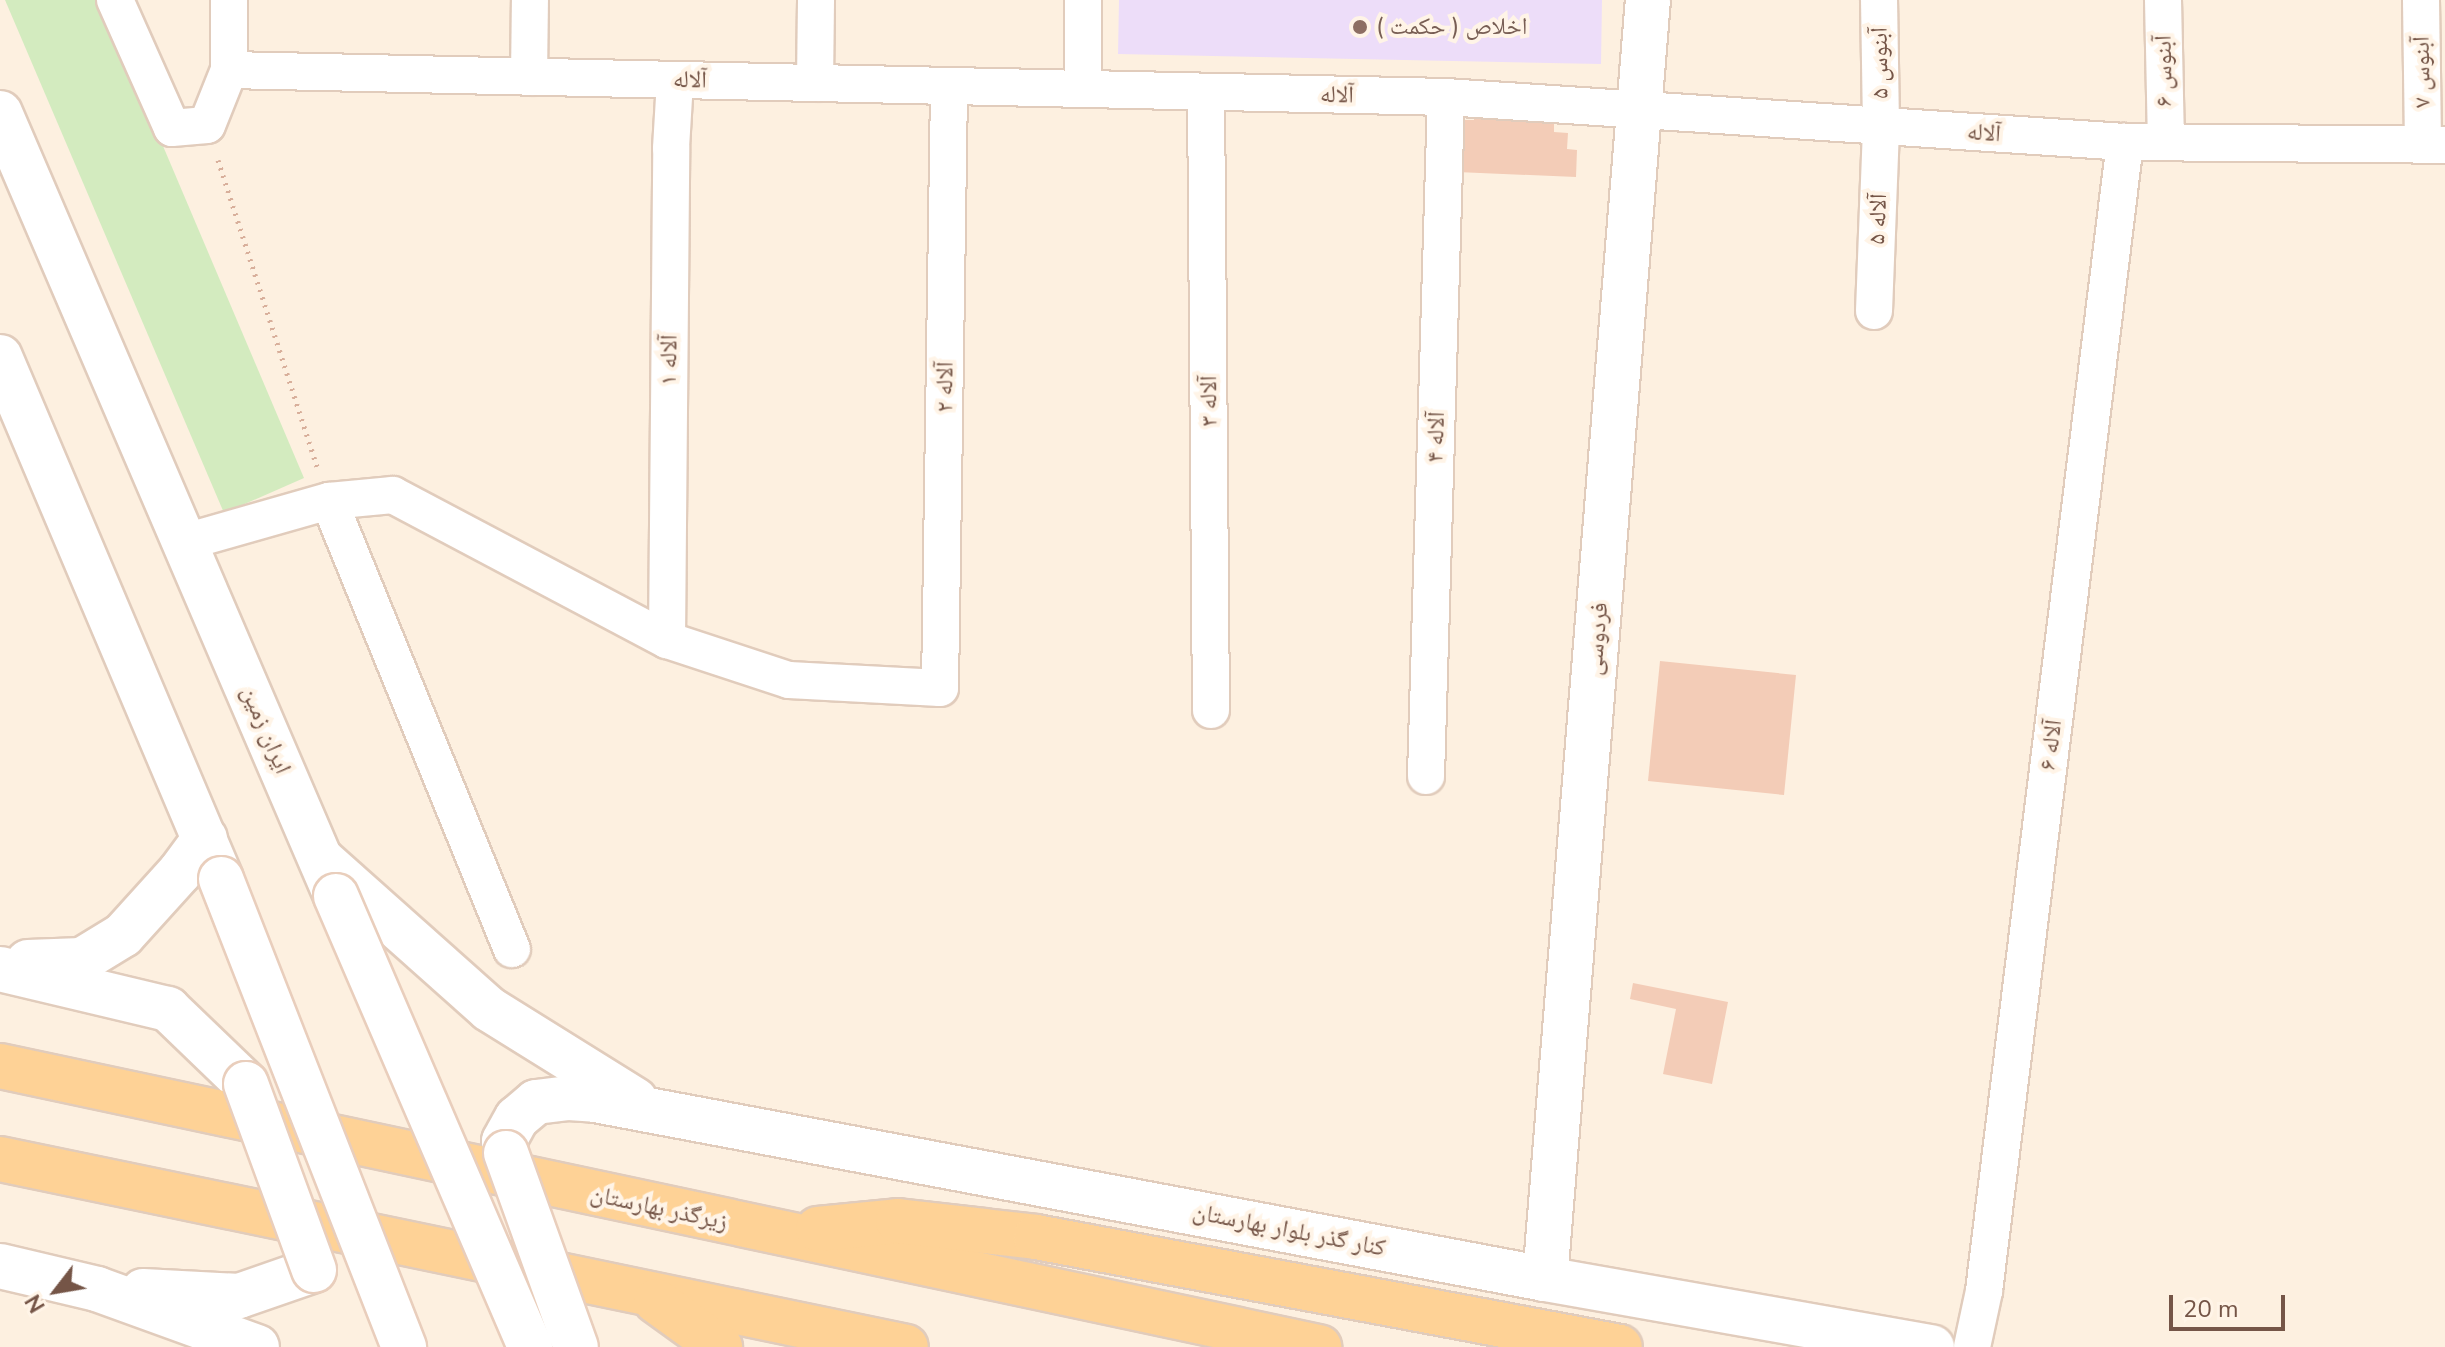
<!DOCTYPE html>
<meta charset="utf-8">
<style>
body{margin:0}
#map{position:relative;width:2445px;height:1347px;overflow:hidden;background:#fdf0e0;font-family:"Nunito Sans","Noto Naskh Arabic",sans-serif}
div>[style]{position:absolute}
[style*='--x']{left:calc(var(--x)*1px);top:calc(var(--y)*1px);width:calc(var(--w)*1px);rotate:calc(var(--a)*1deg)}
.education>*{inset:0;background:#edddf9}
.green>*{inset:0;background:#d3ebbf}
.building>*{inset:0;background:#f3ccb7}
.path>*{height:5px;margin-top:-2.5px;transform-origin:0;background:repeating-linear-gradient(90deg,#d8af9b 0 2px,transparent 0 8px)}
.roads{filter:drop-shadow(2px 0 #e1ccbc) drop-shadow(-2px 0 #e1ccbc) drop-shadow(0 2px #e1ccbc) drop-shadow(0 -2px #e1ccbc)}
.minor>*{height:36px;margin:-18px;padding:0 18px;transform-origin:18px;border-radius:18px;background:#fff}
.secondary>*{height:44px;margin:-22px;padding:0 22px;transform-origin:22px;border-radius:22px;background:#fff}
.primary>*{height:44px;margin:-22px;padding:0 22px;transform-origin:22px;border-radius:22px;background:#fed296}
.bridges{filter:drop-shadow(2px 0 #e9cebc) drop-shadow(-2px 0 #e9cebc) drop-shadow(0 2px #e9cebc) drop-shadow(0 -2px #e9cebc)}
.secondary-bridge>*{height:44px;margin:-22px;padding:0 22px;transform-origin:22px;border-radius:22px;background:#fff}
.dots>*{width:22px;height:22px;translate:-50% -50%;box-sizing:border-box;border:4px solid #fff4e7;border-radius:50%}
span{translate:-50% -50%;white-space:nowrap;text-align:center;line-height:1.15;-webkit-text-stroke:8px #fff4e7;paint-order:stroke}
.education-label{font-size:24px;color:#785e54}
.left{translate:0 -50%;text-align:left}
.street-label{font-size:24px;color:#755547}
.north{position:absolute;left:16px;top:1251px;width:80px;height:80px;-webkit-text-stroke:6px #fff4e7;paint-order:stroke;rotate:239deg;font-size:22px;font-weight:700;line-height:32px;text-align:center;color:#755547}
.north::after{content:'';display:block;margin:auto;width:28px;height:36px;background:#755547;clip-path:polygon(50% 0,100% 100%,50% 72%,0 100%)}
.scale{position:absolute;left:2169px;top:1295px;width:116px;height:36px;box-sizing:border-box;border:4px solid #755547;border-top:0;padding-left:10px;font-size:24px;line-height:28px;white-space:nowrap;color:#755547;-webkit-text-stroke:6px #fff4e7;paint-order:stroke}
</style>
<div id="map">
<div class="education">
<i style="clip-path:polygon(1119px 0,1602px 0,1601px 64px,1118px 54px)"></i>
</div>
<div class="green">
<i style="clip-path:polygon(5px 0,101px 0,304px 478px,224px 513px)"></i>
</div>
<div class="building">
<i style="clip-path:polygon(1474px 116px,1554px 120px,1554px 132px,1568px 133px,1567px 149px,1577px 150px,1576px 177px,1457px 172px,1463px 120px,1474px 120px)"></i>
<i style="clip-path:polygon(1660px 661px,1796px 675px,1784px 795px,1648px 781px)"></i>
<i style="clip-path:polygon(1633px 983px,1728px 1002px,1712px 1084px,1663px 1074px,1676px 1009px,1630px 999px)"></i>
</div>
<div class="path">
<i style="--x:218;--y:160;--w:322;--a:72.1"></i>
</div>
<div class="roads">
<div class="minor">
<i style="--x:115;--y:0;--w:140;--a:66"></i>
<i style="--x:172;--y:128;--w:35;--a:-5"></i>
<i style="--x:207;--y:125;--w:59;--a:-68.2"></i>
<i style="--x:229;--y:70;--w:70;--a:-90"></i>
<i style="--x:1083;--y:0;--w:89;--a:90"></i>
<i style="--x:2163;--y:0;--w:142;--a:88.8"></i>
<i style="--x:2421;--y:0;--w:144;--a:89.2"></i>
<i style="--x:229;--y:70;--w:1217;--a:1.27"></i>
<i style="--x:1446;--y:97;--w:680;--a:3.79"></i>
<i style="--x:2125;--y:142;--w:320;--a:0.5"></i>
<i style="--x:529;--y:77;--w:77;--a:-89.3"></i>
<i style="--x:815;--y:83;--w:83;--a:-89.3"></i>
<i style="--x:1206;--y:92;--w:618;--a:89.54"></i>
<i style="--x:1874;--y:311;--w:185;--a:-87.8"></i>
<i style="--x:1881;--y:126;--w:126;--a:-90.9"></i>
<i style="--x:329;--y:501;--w:484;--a:67.8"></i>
<i style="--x:185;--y:542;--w:150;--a:-15.9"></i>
<i style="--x:329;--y:501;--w:64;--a:-5.4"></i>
<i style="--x:393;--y:495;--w:310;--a:27.9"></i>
<i style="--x:667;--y:640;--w:128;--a:18.2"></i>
<i style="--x:789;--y:680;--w:151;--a:3"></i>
<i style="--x:940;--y:688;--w:602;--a:-89.14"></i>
<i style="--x:667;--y:640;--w:492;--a:-89.5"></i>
<i style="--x:671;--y:148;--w:68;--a:-86.6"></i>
<i style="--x:1426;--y:776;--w:679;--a:-88.31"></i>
<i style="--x:1972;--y:1347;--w:57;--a:-77.9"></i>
<i style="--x:1984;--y:1291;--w:1158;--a:-83"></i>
</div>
<div class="secondary">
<i style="--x:0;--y:113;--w:852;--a:66.77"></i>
<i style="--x:0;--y:357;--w:567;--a:67.05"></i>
<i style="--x:323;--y:861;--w:222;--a:41.7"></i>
<i style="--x:489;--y:1009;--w:172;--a:31.9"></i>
<i style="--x:28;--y:962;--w:54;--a:-2.1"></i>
<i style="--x:82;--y:960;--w:48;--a:-31.4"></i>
<i style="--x:123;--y:935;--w:85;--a:-47.9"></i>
<i style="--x:180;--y:872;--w:42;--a:-53.7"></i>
<i style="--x:0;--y:969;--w:173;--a:13.4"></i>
<i style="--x:168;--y:1009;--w:108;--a:43.9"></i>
<i style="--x:506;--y:1153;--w:12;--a:-99"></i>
<i style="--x:504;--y:1141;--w:26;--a:-61"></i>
<i style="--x:517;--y:1118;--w:25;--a:-40"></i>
<i style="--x:536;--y:1102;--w:33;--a:-7"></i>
<i style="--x:569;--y:1098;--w:26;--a:4"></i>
<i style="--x:595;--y:1100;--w:967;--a:10.67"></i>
<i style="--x:1545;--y:1279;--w:393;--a:10"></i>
<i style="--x:0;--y:1266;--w:100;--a:13.3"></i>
<i style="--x:97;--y:1289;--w:170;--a:19.9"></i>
<i style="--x:1545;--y:1279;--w:1283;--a:-85.4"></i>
<i style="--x:143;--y:1291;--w:96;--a:3"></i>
<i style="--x:239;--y:1296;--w:79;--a:-19.1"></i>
</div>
<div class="primary">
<i style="--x:0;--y:1066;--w:1349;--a:12.03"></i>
<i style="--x:0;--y:1159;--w:925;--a:11.72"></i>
<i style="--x:818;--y:1229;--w:80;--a:-5.7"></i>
<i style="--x:898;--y:1221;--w:139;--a:6.6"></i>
<i style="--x:1036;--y:1237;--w:594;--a:10.67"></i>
<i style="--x:656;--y:1301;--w:79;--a:35.7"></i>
</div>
</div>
<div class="bridges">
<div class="secondary-bridge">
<i style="--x:221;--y:879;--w:503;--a:68.64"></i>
<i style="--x:336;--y:896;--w:491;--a:66.7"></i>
<i style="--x:246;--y:1084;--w:198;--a:69.9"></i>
<i style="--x:506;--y:1153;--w:206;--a:70.2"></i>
</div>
</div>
<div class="dots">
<i style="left:1360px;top:27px;background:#8d6e63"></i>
</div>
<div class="education-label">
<span class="left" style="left:1376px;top:27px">اخلاص ( حکمت )</span>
</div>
<div class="street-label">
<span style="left:1880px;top:63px;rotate:-91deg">آبنوس ۵</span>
<span style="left:2164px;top:71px;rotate:-91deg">آبنوس ۶</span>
<span style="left:2422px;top:72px;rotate:-91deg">آبنوس ۷</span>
<span style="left:690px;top:80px;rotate:1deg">آلاله</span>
<span style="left:1337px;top:95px;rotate:1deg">آلاله</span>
<span style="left:1984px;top:133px;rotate:4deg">آلاله</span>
<span style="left:1878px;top:219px;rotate:-88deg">آلاله ۵</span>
<span style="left:669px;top:360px;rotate:-89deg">آلاله ۱</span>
<span style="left:945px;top:387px;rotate:-89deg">آلاله ۲</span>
<span style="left:1209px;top:401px;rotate:-90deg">آلاله ۳</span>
<span style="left:1436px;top:437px;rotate:-88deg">آلاله ۴</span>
<span style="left:1597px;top:639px;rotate:-85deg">فردوسی</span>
<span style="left:266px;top:730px;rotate:67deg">ایران زمین</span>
<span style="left:2051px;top:745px;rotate:-83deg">آلاله ۶</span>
<span style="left:659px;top:1208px;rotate:12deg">زیرگذر بهارستان</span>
<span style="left:1289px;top:1230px;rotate:11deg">کنار گذر بلوار بهارستان</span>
</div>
<div class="north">N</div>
<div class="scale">20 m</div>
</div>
